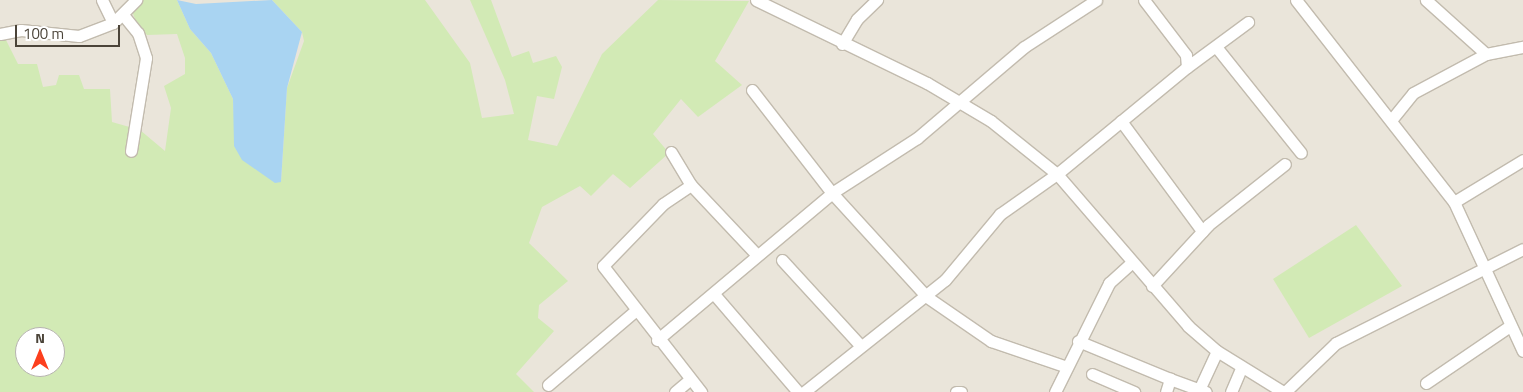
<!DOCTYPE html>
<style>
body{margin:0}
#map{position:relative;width:1523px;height:392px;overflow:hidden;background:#f6f3ec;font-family:"Titillium Web",sans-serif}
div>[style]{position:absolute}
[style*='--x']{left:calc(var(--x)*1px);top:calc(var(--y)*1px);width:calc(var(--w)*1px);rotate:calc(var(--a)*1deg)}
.residential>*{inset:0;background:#eae5da}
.green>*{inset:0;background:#d2eab5}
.water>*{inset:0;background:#a9d4f2}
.roads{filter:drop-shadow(1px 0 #c2bbae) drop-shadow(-1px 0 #c2bbae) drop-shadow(0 1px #c2bbae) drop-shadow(0 -1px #c2bbae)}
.minor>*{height:11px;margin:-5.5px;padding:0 5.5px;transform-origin:5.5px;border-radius:5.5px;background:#fff}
span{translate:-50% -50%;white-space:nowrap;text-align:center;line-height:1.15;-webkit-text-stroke:5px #fff;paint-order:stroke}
.north{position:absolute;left:15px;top:327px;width:50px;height:50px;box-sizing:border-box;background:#fff;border:1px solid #b7b4b0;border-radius:50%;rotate:0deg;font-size:14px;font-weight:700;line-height:20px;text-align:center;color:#4b4439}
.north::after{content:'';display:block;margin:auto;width:18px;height:22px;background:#fc3f1d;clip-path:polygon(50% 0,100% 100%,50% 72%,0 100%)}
.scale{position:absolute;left:15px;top:25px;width:105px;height:22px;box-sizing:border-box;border:2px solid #4b4439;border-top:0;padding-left:6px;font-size:15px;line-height:18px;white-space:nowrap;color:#4b4439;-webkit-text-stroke:4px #fff;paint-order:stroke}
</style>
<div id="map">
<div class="residential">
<i style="clip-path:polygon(evenodd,0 0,1523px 0,1523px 392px,0 392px,0 0,25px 337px,55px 337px,55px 367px,25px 367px,25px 337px)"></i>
</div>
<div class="green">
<i style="clip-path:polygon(evenodd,142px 0,177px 0,190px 29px,211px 53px,233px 99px,234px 115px,281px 182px,287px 88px,304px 41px,302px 32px,272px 0,425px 0,470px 63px,482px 118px,514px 114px,505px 80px,470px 0,491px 0,512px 57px,529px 51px,533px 63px,556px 56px,562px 67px,554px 99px,537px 96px,528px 140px,557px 146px,602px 54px,658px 0,749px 1px,715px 61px,742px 85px,698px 117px,681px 99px,653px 134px,669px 153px,630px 188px,613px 174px,591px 196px,580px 186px,542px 207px,529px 243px,568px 281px,539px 305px,538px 318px,554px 331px,516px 374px,534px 392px,0 392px,0 38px,4px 36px,18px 64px,37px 64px,43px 87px,56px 85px,59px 75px,79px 75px,84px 89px,110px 89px,112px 122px,140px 130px,165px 151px,171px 108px,164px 86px,185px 74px,185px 58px,177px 34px,147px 35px,138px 27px,132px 11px,142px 0,25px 337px,55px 337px,55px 367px,25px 367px,25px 337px)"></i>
<i style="clip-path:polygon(1356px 225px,1402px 286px,1309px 338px,1273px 279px)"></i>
</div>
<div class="water">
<i style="clip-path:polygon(177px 0,196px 4px,272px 0,302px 32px,287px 88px,281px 182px,275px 183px,242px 160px,234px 146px,233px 99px,211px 53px,190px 29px)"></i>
</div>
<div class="roads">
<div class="minor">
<i style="--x:102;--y:0;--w:25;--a:64"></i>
<i style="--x:756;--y:0;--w:190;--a:25.9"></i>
<i style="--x:927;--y:83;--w:74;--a:30.7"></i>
<i style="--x:991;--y:121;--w:85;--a:38.8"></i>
<i style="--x:1057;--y:174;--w:201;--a:49.2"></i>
<i style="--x:1188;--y:326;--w:38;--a:41"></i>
<i style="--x:1217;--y:351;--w:78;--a:31.8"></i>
<i style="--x:1296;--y:0;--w:256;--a:52"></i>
<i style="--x:1454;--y:202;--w:164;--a:65.2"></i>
<i style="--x:124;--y:16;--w:22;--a:51"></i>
<i style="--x:138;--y:33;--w:26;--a:72"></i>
<i style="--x:146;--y:58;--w:94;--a:99.2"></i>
<i style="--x:0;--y:34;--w:21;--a:-11"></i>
<i style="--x:21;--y:30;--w:58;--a:5.9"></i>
<i style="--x:79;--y:36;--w:36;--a:-21"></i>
<i style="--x:113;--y:23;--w:33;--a:-45"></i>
<i style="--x:842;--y:44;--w:29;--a:-59"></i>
<i style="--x:857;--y:19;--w:28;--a:-44"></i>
<i style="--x:1217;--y:48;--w:134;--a:51.3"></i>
<i style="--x:1486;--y:54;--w:38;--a:-11"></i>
<i style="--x:1187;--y:67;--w:76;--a:-36.4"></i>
<i style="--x:752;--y:90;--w:130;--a:52.2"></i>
<i style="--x:832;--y:193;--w:141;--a:47.6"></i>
<i style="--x:927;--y:297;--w:78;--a:34.5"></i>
<i style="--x:991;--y:341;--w:80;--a:18.9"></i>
<i style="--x:1392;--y:119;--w:33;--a:-51"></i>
<i style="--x:1413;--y:93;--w:83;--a:-28.1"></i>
<i style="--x:1486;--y:54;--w:81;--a:-138"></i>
<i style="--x:1121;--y:121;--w:137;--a:53.6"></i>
<i style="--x:671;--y:152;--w:39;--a:59"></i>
<i style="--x:691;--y:185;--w:96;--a:46.7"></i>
<i style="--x:691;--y:185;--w:34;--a:146"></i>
<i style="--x:663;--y:204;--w:86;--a:134.1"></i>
<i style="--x:603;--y:266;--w:160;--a:52.1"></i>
<i style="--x:1454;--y:202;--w:81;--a:-31.3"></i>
<i style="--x:782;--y:260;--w:115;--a:47.5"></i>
<i style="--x:1152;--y:286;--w:83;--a:-47.4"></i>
<i style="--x:1208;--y:225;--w:98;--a:-38.4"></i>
<i style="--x:714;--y:294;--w:129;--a:49.4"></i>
<i style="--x:657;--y:340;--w:229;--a:-40"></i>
<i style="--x:832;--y:193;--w:101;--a:-32.9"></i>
<i style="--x:917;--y:138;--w:140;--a:-40.4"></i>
<i style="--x:1024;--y:47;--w:86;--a:-33.1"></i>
<i style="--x:1078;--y:341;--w:100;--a:22.4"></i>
<i style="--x:1092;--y:374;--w:46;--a:23.2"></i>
<i style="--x:1426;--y:383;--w:102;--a:-34.2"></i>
<i style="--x:548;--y:385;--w:114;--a:-40.4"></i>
<i style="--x:675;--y:392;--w:17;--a:-40"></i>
<i style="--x:804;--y:392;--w:180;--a:-38.5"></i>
<i style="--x:945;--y:280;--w:86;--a:-50.2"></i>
<i style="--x:1000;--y:214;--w:70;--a:-35.1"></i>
<i style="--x:1057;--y:174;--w:168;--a:-39.5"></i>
<i style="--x:1187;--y:67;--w:12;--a:-95"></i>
<i style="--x:1186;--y:55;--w:69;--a:-127.4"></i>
<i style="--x:956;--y:392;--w:5;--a:0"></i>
<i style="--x:1055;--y:392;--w:122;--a:-63.6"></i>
<i style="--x:1109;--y:283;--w:30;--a:-42"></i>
<i style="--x:1166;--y:392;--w:14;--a:-73"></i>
<i style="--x:1170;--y:379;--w:38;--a:20"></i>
<i style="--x:1198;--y:392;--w:45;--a:-65.1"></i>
<i style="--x:1231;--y:392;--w:26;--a:-67"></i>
<i style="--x:1285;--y:392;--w:71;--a:-43.9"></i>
<i style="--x:1336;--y:343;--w:209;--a:-26.7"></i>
</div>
</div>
<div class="north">N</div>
<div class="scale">100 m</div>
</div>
